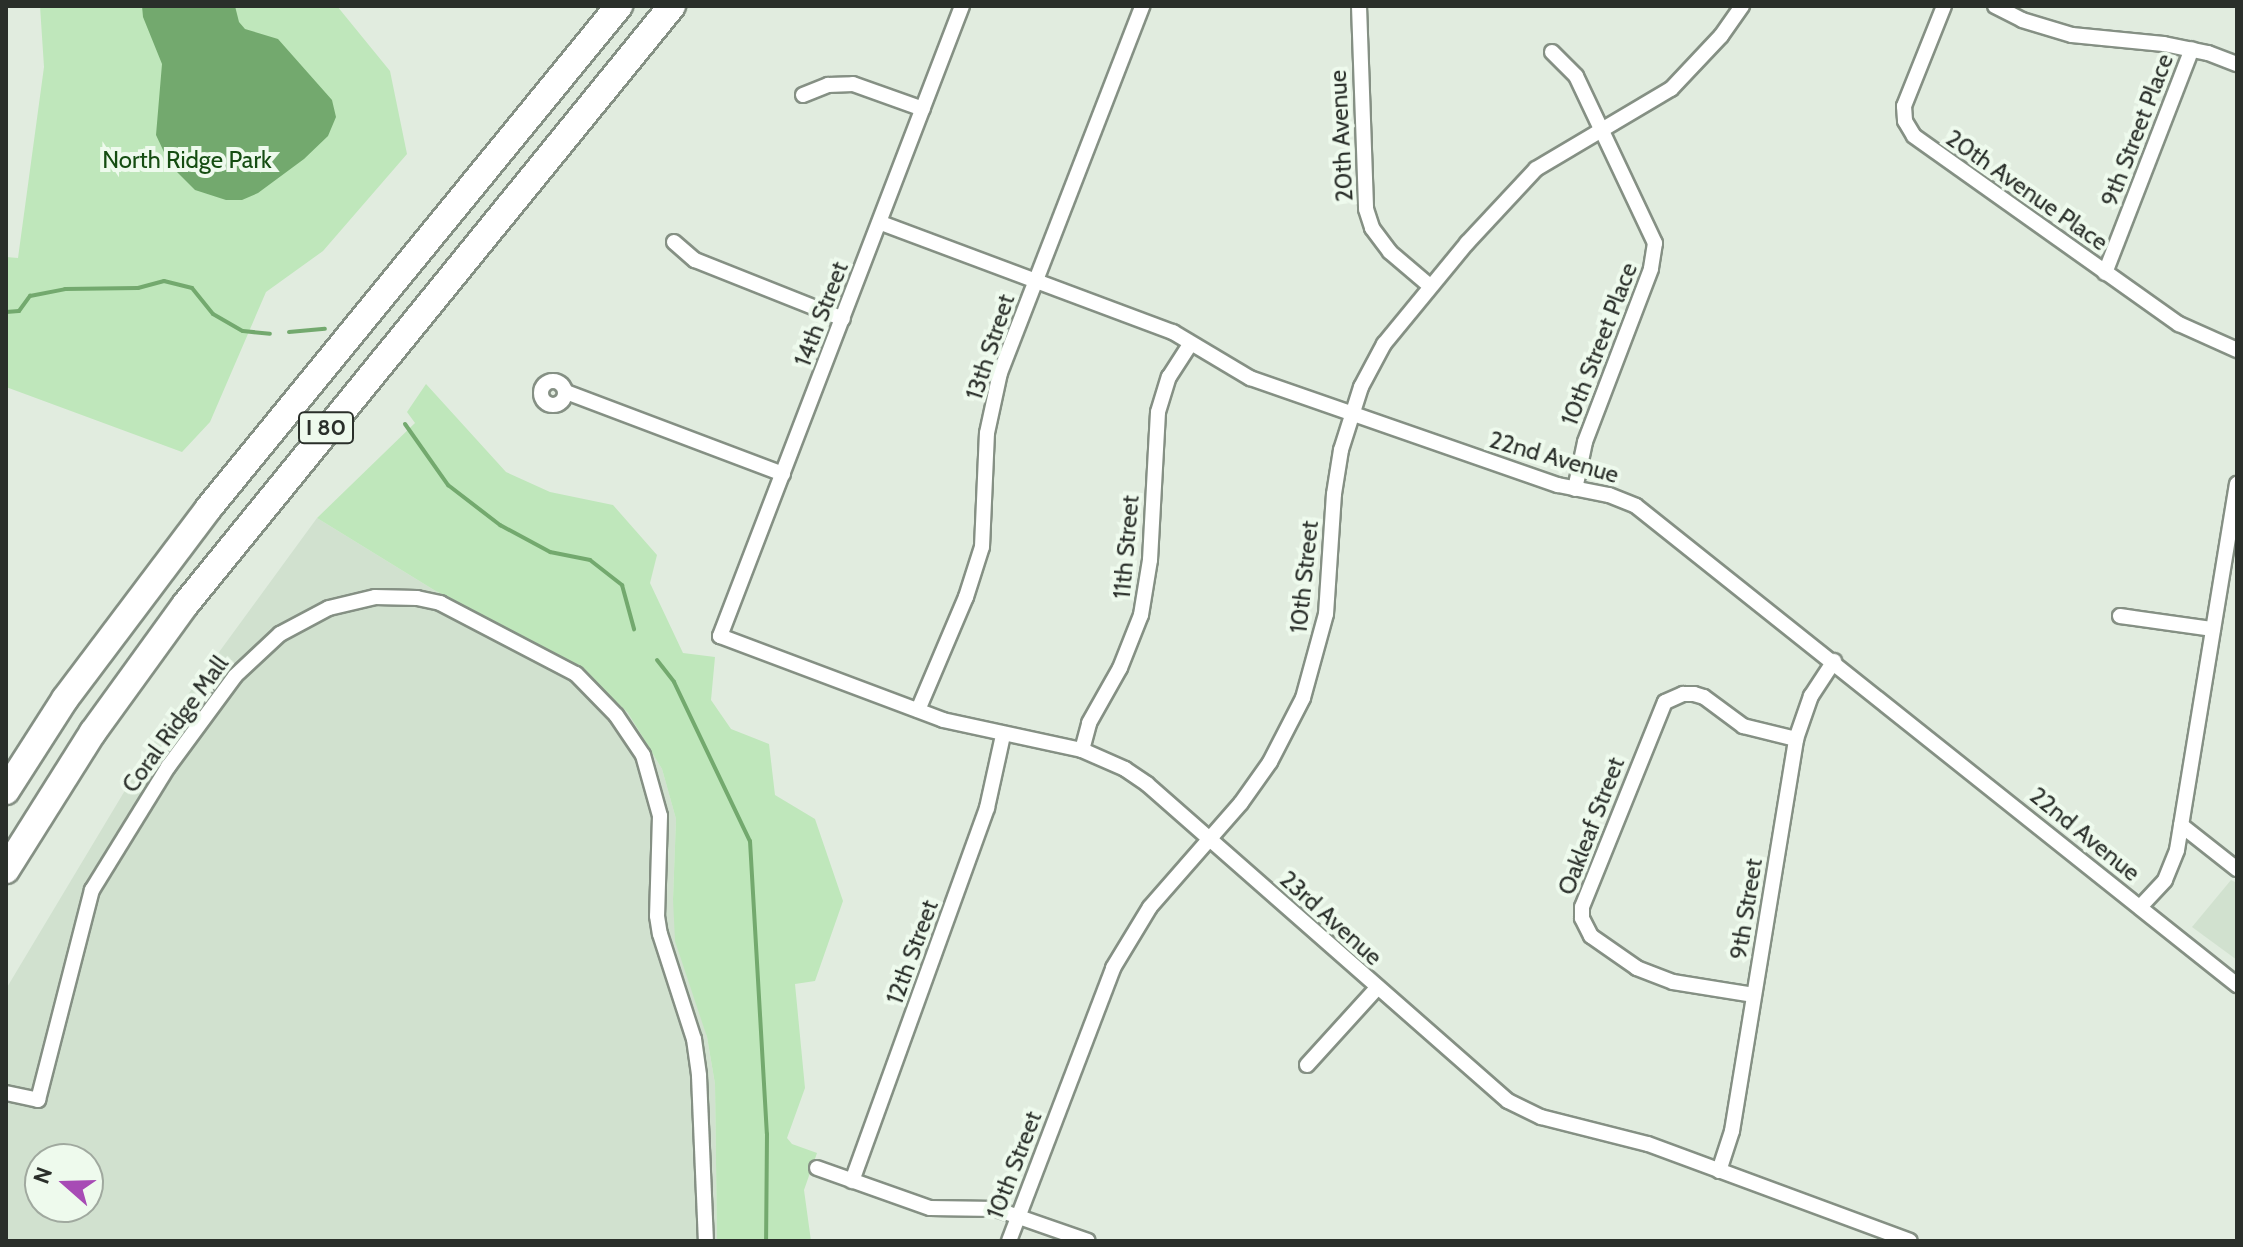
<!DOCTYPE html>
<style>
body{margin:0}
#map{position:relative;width:2243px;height:1247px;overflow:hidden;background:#e1ecdf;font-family:Cabin,sans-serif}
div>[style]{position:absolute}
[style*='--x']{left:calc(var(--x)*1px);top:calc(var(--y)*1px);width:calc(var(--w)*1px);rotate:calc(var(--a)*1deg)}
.built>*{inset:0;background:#d1e1cf}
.green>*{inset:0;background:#bfe7bb}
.water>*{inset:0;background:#73a96e}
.stream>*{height:4px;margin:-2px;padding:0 2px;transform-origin:2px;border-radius:2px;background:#73a96e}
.roads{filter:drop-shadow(2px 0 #859084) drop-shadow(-2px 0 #859084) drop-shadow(0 2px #859084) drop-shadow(0 -2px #859084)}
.minor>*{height:14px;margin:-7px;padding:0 7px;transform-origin:7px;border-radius:7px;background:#fff}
.minor>.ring{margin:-7px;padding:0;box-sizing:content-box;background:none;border:14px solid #fff;border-radius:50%}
.motorway>*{height:26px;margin:-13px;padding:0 13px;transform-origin:13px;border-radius:13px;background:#fff}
span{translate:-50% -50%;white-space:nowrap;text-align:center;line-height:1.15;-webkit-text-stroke:8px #eefaed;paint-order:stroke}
.shield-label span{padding:2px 6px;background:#eefaed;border:2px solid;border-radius:6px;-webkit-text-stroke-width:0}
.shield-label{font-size:22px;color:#2a2f2a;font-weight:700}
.street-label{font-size:24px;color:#2a2f2a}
.park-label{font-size:24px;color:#154d12}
.frame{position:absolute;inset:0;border:8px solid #2a2f2a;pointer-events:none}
.north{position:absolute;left:24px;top:1143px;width:80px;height:80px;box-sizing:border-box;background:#eefaed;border:2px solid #a0a99f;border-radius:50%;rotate:290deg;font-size:22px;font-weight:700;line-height:32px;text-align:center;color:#2a2f2a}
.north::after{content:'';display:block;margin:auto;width:28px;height:36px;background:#a74bb5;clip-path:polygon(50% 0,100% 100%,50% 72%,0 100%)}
</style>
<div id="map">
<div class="built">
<i style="clip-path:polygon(evenodd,317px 518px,434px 590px,577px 666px,628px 713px,662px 769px,676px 819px,673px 899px,707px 1037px,715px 1084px,717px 1241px,6px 1241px,6px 989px,157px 737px,317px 518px,40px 1159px,88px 1159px,88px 1207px,40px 1207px,40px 1159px)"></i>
<i style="clip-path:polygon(2231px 880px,2237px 883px,2237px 960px,2192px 927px)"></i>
</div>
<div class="green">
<i style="clip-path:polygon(40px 6px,337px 6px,390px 71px,407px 154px,323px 251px,266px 292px,210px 422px,182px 452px,6px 387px,6px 257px,18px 258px,44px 67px)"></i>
<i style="clip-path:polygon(426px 384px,506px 472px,550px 492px,613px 505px,657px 555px,650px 583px,683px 653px,715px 657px,711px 700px,731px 729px,769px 744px,775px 795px,815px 819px,843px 901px,815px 981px,795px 984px,805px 1088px,787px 1138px,792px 1144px,817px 1153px,804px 1190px,811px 1241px,717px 1241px,715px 1084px,707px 1037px,675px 941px,673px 899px,676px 819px,662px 769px,628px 713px,577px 665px,434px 590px,317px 518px,415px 423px,407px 412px)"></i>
</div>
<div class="water">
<i style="clip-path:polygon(142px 6px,235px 6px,239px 22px,245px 29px,278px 39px,332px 100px,336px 117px,328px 136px,304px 159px,258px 193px,242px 200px,226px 200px,195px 190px,170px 165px,156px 135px,162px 64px,143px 17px)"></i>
</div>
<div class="stream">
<i style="--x:6;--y:312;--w:13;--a:-4"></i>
<i style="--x:19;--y:311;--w:19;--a:-54"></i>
<i style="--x:30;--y:296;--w:36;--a:-11"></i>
<i style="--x:65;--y:289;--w:73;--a:-0.8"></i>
<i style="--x:138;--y:288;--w:27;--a:-15"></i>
<i style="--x:164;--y:281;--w:29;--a:14"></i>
<i style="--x:192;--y:288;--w:33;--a:51"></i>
<i style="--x:213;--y:314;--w:34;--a:30"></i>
<i style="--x:243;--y:331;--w:27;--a:6"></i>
<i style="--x:289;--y:332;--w:36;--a:-5"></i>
<i style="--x:405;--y:424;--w:75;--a:54.8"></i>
<i style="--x:448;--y:485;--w:66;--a:37.6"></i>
<i style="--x:500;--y:525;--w:57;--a:28.4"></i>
<i style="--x:550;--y:552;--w:41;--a:11.3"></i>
<i style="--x:590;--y:560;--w:41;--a:38"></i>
<i style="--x:622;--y:585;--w:46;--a:74.7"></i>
<i style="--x:657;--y:660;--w:28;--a:52"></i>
<i style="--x:674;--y:682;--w:176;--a:64.5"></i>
<i style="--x:750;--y:841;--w:293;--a:86.7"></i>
<i style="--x:767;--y:1134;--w:107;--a:90.5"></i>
</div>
<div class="roads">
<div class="minor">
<i style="--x:962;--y:6;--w:675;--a:111.01"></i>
<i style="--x:720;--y:636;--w:238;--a:20.6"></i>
<i style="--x:943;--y:720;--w:142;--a:12.2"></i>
<i style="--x:1082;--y:750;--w:47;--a:23.8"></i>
<i style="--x:1125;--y:769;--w:27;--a:34"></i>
<i style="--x:1147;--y:784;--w:480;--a:41.3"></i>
<i style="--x:1508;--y:1101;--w:37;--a:26"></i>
<i style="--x:1541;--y:1117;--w:110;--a:14.2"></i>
<i style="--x:1648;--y:1144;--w:279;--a:20.3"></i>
<i style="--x:1359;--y:6;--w:203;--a:88"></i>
<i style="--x:1366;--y:209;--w:20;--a:72"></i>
<i style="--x:1372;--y:228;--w:30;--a:53"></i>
<i style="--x:1390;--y:252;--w:52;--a:40.4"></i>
<i style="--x:1944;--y:6;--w:108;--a:111.8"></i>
<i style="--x:1904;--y:106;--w:15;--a:86"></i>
<i style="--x:1905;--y:121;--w:17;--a:59"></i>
<i style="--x:1914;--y:136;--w:325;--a:35.4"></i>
<i style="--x:2179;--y:324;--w:64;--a:24.1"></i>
<i style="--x:1995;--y:6;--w:30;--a:27"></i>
<i style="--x:2022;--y:20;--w:52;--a:16.7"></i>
<i style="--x:2072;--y:35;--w:92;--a:5.6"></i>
<i style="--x:2164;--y:44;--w:45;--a:11.6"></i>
<i style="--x:2208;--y:53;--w:31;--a:21"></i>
<i style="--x:1552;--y:52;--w:34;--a:45"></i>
<i style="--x:1576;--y:76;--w:185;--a:64.7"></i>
<i style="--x:1655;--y:243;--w:26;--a:99"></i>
<i style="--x:1651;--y:269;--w:185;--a:110.9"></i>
<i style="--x:1585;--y:442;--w:48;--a:102"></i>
<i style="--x:803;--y:95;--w:27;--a:-22"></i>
<i style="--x:828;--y:85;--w:25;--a:-2"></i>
<i style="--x:853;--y:84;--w:74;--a:19.7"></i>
<i style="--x:881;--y:223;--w:312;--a:20.5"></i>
<i style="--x:1173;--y:332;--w:90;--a:30.9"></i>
<i style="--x:1250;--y:378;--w:326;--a:19.2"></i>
<i style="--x:1558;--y:485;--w:52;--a:11.1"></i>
<i style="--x:1609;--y:495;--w:29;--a:22"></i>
<i style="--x:1636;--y:506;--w:769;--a:38.56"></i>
<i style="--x:674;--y:242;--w:28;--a:41"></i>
<i style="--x:695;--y:260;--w:159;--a:21.7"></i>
<i style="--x:2105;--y:273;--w:240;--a:-68.8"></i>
<i class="ring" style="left:541px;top:381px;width:10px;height:10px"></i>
<i style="--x:566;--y:392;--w:232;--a:20.7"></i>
<i style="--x:2120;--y:616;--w:94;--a:8"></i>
<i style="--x:918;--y:710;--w:123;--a:-67"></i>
<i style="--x:966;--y:597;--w:52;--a:-72.3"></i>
<i style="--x:982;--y:547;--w:114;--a:-87.5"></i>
<i style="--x:987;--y:433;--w:61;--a:-77.8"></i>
<i style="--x:1000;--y:373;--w:394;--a:-68.8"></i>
<i style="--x:1082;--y:750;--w:28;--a:-75"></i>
<i style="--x:1089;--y:723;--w:63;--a:-60.6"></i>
<i style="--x:1120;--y:668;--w:57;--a:-68.4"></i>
<i style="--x:1141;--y:615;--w:56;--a:-80.7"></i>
<i style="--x:1150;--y:560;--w:148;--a:-86.9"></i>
<i style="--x:1158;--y:412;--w:37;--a:-73"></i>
<i style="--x:1169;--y:377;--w:40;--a:-57.1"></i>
<i style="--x:2181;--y:825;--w:71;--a:38.2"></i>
<i style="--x:2141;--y:906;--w:35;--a:-47"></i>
<i style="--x:2165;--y:880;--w:32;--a:-68"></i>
<i style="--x:2177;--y:850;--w:371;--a:-80.7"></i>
<i style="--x:1754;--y:995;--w:82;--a:-170.9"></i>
<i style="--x:1673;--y:982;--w:39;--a:-159"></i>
<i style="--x:1637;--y:968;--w:56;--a:-145.2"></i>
<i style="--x:1591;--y:936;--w:20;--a:-117"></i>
<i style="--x:1582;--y:918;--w:11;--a:-90"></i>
<i style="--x:1582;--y:907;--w:221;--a:-68"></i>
<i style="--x:1665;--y:702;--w:20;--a:-24"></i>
<i style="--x:1683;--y:694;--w:11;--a:0"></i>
<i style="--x:1694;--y:694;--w:10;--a:17"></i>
<i style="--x:1704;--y:697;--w:49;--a:36.6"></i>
<i style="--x:1743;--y:726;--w:55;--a:13.8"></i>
<i style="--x:1307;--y:1065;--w:104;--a:-47.7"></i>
<i style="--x:6;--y:1093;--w:33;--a:12"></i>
<i style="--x:38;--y:1100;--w:217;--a:-75.6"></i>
<i style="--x:92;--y:890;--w:145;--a:-58.3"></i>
<i style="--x:168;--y:767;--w:113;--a:-53.6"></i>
<i style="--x:235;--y:676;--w:62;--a:-43"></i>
<i style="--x:280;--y:634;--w:55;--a:-28"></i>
<i style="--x:329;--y:608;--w:47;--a:-13.4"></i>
<i style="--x:375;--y:597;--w:42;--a:1.4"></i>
<i style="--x:417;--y:598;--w:24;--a:12"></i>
<i style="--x:440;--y:603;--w:153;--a:27.6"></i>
<i style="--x:576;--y:674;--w:57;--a:45.7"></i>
<i style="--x:616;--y:715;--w:48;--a:56"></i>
<i style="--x:643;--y:755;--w:63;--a:74.4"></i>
<i style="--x:660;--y:816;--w:100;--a:91.7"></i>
<i style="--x:657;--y:916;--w:18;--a:81"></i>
<i style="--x:660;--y:934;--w:110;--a:72.1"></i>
<i style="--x:694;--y:1039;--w:37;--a:82"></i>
<i style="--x:699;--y:1076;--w:165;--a:87.6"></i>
<i style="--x:817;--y:1168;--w:120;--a:19.5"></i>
<i style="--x:930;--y:1208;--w:66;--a:0.9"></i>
<i style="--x:996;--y:1209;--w:97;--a:19.2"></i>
<i style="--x:1719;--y:1171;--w:42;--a:-72"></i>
<i style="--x:1732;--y:1131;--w:397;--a:-80.7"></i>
<i style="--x:1796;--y:739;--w:46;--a:-70.8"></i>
<i style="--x:1811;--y:696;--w:42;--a:-56.7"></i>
<i style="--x:852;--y:1181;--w:397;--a:-70.1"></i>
<i style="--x:987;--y:808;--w:75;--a:-77.6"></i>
<i style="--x:1009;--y:1241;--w:292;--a:-69.1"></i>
<i style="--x:1113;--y:968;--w:71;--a:-58.8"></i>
<i style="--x:1150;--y:907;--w:138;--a:-48.8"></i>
<i style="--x:1241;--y:803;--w:50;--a:-54.7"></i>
<i style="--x:1270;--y:762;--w:72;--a:-62.7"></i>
<i style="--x:1303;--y:698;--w:87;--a:-74.7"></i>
<i style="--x:1326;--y:614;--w:120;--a:-86.2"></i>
<i style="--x:1334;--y:494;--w:45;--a:-81"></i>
<i style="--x:1341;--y:450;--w:66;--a:-72.4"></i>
<i style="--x:1361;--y:387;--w:49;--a:-61.9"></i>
<i style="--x:1384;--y:344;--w:131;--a:-50.6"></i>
<i style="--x:1467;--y:243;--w:101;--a:-47"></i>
<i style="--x:1536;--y:169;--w:157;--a:-30.7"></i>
<i style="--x:1671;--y:89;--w:73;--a:-46.7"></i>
<i style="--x:1721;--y:36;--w:37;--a:-55"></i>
</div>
<div class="motorway">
<i style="--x:6;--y:791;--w:109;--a:-57.3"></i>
<i style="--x:65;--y:699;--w:238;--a:-53"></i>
<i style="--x:208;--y:509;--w:650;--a:-50.75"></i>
<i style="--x:6;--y:870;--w:163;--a:-57.8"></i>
<i style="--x:93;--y:732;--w:157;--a:-54.1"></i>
<i style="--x:185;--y:605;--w:772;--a:-50.89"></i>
</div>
</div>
<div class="shield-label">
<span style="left:326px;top:428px">I 80</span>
</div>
<div class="street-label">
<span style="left:2137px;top:130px;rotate:-69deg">9th Street Place</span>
<span style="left:1341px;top:136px;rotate:-93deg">20th Avenue</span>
<span style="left:2027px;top:190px;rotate:35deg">20th Avenue Place</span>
<span style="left:821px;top:314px;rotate:-69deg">14th Street</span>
<span style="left:1599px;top:344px;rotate:-69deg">10th Street Place</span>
<span style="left:990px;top:347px;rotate:-72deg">13th Street</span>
<span style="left:1554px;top:457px;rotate:16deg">22nd Avenue</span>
<span style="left:1126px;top:547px;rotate:-85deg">11th Street</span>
<span style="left:1304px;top:577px;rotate:-84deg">10th Street</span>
<span style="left:175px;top:724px;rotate:-54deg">Coral Ridge Mall</span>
<span style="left:1591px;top:826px;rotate:-69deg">Oakleaf Street</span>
<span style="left:2085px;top:834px;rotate:39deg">22nd Avenue</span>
<span style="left:1746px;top:909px;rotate:-81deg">9th Street</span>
<span style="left:1331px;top:918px;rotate:42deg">23rd Avenue</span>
<span style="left:912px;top:952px;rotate:-70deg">12th Street</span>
<span style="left:1014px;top:1165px;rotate:-69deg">10th Street</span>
</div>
<div class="park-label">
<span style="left:187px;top:160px">North Ridge Park</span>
</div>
<div class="frame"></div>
<div class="north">N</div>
</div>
